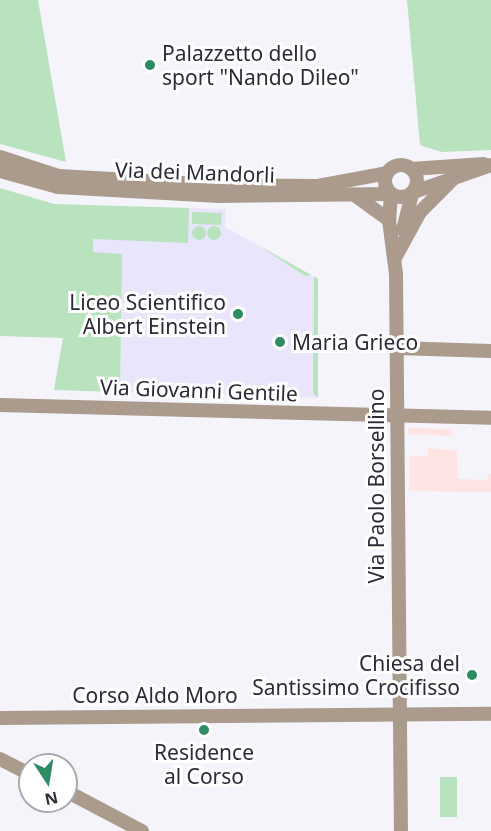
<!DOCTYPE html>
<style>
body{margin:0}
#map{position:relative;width:491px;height:831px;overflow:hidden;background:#f5f4fa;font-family:"Noto Sans",sans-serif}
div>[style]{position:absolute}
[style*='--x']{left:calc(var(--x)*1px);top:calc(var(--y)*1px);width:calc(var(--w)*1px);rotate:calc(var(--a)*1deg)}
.built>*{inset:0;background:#e9e6fc}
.industrial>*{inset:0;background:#ffe4e4}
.green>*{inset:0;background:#b8e3be}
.round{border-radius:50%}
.secondary>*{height:14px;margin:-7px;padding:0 7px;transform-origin:7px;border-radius:7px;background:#aa9b8d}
.secondary>.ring{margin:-7px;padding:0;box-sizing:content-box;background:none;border:14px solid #aa9b8d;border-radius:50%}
.dots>*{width:16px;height:16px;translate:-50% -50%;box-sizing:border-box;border:3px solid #fff;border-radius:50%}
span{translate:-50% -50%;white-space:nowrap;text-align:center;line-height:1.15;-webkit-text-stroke:6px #fff;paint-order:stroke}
.poi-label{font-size:21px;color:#2c2b36}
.left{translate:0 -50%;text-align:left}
.right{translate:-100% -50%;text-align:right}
.street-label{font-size:21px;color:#2c2b36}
.north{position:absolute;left:18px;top:753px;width:60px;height:60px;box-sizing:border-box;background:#fff;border:2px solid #abaaaf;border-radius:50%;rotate:168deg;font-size:16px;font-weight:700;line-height:24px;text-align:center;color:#2c2b36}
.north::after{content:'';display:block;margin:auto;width:21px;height:27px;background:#2e8c64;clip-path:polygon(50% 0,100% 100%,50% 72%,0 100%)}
</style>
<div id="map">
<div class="built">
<i style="clip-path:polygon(87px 206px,226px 209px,225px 227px,318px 279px,318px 398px,54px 390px)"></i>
</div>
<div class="industrial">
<i style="clip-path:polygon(408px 428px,452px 429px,452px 436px,407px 434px)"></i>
<i style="clip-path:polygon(428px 448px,457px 451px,458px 479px,487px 480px,488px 474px,491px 474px,491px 492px,409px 491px,409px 456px,428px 456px)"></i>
</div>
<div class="green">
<i style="clip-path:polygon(0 0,38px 0,66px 162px,0 144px)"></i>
<i style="clip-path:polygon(407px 0,491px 0,491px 150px,441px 152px,420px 145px)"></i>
<i style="clip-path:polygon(0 188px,54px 204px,189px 208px,188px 243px,93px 239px,93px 252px,122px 254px,120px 392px,54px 390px,63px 338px,0 336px)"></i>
<i style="clip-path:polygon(192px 212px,222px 213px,221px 225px,192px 224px)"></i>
<i class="round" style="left:192px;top:226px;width:14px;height:14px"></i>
<i class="round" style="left:207px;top:226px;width:14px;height:14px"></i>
<i style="clip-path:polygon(260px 246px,311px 275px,305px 276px)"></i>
<i style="clip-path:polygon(314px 276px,318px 279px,318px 398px,313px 393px)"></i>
<i style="clip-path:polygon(440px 777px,457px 777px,457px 817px,440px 817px)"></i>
</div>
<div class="secondary">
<i style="--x:0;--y:157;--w:62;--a:17.9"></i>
<i style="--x:59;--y:176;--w:159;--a:3.2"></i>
<i style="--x:218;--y:185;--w:100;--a:0.6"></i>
<i style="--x:318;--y:186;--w:70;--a:-10.7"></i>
<i class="ring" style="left:385px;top:165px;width:18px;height:18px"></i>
<i style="--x:411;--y:169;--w:73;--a:-3.9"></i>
<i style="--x:0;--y:171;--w:60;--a:15.4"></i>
<i style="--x:58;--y:187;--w:161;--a:3.2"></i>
<i style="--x:219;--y:196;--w:172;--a:-0.7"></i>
<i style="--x:414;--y:192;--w:82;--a:-19.3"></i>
<i style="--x:391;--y:194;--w:26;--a:94"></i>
<i style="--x:389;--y:220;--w:54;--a:82.6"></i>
<i style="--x:396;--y:274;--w:557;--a:89.49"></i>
<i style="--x:356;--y:196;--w:41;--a:36"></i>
<i style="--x:403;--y:230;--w:37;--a:-76"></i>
<i style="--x:395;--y:258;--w:52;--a:-61.5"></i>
<i style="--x:420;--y:212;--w:47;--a:-45"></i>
<i style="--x:396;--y:348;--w:95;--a:1.8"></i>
<i style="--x:0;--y:405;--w:491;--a:1.5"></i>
<i style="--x:0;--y:718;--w:491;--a:-0.5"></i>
<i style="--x:0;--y:759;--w:34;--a:27"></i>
<i style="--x:66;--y:791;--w:86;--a:27.8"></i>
</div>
<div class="dots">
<i style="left:150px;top:65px;background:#2e8c64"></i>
<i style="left:238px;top:314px;background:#2e8c64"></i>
<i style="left:280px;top:342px;background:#2e8c64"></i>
<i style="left:472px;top:675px;background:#2e8c64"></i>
<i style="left:204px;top:730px;background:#2e8c64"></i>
</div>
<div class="poi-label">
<span class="left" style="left:162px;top:65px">Palazzetto dello<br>sport "Nando Dileo"</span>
<span class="right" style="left:226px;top:314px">Liceo Scientifico<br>Albert Einstein</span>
<span class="left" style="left:292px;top:342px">Maria Grieco</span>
<span class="right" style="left:460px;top:675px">Chiesa del<br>Santissimo Crocifisso</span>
<span style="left:204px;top:764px">Residence<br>al Corso</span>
</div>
<div class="street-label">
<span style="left:195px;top:172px;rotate:2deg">Via dei Mandorli</span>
<span style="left:199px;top:390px;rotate:2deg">Via Giovanni Gentile</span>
<span style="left:376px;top:486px;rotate:-90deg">Via Paolo Borsellino</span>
<span style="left:155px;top:695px">Corso Aldo Moro</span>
</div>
<div class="north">N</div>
</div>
